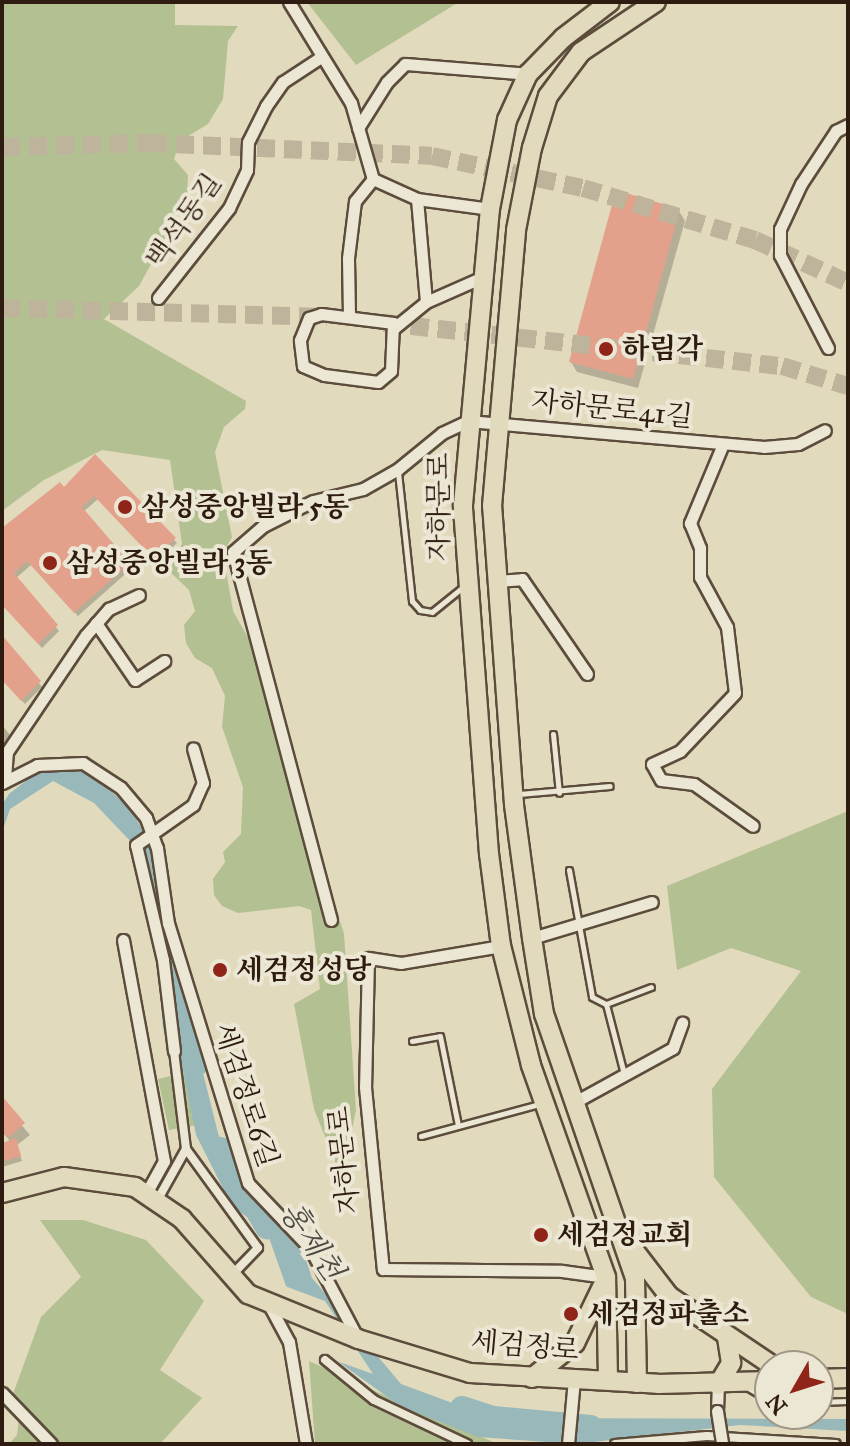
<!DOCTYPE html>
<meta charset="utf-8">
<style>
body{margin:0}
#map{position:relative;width:850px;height:1446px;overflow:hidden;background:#e2dabd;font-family:"IM FELL Great Primer","Noto Serif KR",serif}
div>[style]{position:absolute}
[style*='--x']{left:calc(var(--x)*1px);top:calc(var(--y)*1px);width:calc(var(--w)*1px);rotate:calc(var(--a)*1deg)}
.green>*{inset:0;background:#b3c092}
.water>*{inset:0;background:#98b8ba}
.pier>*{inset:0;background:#e2dabd}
.shadow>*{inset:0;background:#0003}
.river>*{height:24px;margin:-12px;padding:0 12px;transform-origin:12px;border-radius:12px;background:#98b8ba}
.building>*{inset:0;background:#e3a18b}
.trunk-tunnel>*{height:18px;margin-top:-9px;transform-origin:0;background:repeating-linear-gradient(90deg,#beb49b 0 18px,transparent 0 27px)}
.roads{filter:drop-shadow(2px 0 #5c4c3c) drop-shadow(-2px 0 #5c4c3c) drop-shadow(0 2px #5c4c3c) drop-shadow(0 -2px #5c4c3c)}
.service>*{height:5px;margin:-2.5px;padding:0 2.5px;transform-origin:2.5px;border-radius:2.5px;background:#ece7d4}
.pedestrian>*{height:8px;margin:-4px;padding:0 4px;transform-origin:4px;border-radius:4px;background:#ece7d4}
.minor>*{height:11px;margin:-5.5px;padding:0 5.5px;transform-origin:5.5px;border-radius:5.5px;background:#ece7d4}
.primary>*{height:18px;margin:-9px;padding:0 9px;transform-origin:9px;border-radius:9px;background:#e2dabd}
.bridges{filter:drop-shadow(2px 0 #5c4c3c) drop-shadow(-2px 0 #5c4c3c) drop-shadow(0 2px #5c4c3c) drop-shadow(0 -2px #5c4c3c)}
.minor-bridge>*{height:11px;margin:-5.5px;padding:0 5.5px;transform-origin:5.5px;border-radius:5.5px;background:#ece7d4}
.dots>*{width:22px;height:22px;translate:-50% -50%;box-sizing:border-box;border:4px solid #ece7d4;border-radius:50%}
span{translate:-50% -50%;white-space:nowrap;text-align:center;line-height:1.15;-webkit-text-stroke:8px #ece7d4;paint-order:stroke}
.street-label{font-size:28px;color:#2f1c11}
.poi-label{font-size:28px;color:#2f1c11;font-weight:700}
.left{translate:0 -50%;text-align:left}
.water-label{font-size:30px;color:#4e4b44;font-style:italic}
.frame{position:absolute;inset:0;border:4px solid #2f1c11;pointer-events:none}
.north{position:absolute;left:754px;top:1350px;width:80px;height:80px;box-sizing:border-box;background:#ece7d4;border:2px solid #a09686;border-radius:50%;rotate:231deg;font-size:22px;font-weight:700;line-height:32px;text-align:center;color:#2f1c11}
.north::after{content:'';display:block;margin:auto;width:28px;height:36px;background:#8f2418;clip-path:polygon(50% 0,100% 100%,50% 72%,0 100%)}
</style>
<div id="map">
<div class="green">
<i style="clip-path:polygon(2px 2px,175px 2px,175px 25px,238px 26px,228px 41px,223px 99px,208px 124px,180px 141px,174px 159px,188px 175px,187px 199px,139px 286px,104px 319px,246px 401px,245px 409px,224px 427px,215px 452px,232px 537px,223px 553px,233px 611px,259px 657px,344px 934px,356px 1110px,342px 1179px,314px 1109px,294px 1004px,320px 989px,311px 910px,299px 906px,238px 913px,222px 906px,214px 895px,213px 879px,225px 862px,223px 852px,241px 834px,243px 787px,222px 727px,225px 696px,212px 668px,195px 658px,186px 643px,184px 625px,195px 611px,189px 590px,169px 571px,182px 544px,170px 460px,102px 450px,44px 480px,2px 511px)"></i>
<i style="clip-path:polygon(307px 2px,459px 2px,356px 65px)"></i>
<i style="clip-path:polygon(848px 811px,848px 1314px,811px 1297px,714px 1177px,712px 1089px,801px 971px,731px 948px,677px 970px,667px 886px)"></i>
<i style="clip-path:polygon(190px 1071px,202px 1124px,169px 1130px,158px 1079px)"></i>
<i style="clip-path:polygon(40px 1220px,83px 1220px,146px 1240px,204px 1301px,160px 1370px,202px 1398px,160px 1444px,9px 1444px,17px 1435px,20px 1407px,13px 1394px,41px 1317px,81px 1277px)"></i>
<i style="clip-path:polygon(309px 1361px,406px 1405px,498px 1444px,315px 1444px)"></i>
</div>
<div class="water">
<i style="clip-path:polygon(69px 765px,90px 774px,127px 805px,147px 836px,160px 887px,175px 1015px,196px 1045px,218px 1133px,240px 1190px,301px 1245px,312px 1278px,401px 1384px,493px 1418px,848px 1419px,848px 1431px,740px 1425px,576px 1444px,478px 1437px,400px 1406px,336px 1360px,286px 1286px,267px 1232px,232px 1206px,196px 1135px,181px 1060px,163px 1029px,158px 962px,132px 843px,94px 803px,53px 781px,10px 809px,2px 832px,2px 805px,9px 794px,37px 772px)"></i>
</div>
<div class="pier">
<i style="clip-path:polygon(282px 1285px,325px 1301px,373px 1374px,331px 1359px)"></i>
</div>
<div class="shadow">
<i style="clip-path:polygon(679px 211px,685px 221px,638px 388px,577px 372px,571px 362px)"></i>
<i style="clip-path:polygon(95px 457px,177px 543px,157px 561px,98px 499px,83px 512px,131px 569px,78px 616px,31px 565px,16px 578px,59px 631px,42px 648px,2px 604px,2px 533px,64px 490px)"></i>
<i style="clip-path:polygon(2px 638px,42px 687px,25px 704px,2px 679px)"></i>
<i style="clip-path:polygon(2px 725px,11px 736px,2px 745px)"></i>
<i style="clip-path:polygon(2px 1102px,30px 1135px,17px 1145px,22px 1161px,2px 1167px,2px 1145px,11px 1142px,2px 1132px)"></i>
</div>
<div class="river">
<i style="--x:161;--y:917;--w:151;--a:76.2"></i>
<i style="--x:221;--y:1149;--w:91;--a:59.5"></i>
<i style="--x:462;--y:1408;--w:33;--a:18"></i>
<i style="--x:493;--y:1418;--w:98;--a:5.2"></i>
</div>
<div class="building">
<i style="clip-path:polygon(616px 190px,680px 209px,633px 379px,569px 362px)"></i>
<i style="clip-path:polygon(95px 454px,176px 538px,153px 558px,94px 496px,82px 507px,130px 563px,74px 613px,27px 561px,14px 573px,58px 625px,38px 644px,2px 605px,2px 528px,60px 482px,64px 487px)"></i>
<i style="clip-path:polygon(2px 635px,41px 681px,21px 701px,2px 680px)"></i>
<i style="clip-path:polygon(2px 1096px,25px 1123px,8px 1138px,2px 1131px)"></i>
<i style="clip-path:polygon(16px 1138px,21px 1156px,2px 1162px,2px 1143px)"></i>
</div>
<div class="trunk-tunnel">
<i style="--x:2;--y:147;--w:147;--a:-1.6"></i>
<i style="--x:149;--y:143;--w:283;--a:2.6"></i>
<i style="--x:432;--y:156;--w:154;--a:12"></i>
<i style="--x:583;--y:188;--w:180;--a:16.8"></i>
<i style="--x:755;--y:240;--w:102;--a:24.8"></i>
<i style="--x:2;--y:308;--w:325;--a:1.6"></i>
<i style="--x:384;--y:323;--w:400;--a:6.2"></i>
<i style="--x:782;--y:366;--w:69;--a:16.9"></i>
</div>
<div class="roads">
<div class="service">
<i style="--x:398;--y:472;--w:130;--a:83.8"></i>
<i style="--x:412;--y:601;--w:12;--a:48"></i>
<i style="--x:420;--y:610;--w:12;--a:9"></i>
<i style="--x:432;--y:612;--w:40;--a:-39"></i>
<i style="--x:553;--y:734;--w:59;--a:84.2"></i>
<i style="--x:519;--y:794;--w:91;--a:-5"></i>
<i style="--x:569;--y:870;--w:129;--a:79.7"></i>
<i style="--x:592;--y:997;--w:16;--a:27"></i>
<i style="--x:606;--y:1004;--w:72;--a:75.6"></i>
<i style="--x:606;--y:1004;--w:48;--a:-20.7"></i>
<i style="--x:412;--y:1041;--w:28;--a:-10"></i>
<i style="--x:440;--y:1036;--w:91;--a:78.6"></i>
<i style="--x:421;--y:1136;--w:123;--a:-15.1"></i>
<i style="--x:747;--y:1387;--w:27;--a:31"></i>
<i style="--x:818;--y:1402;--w:30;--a:-2"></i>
</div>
<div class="pedestrian">
<i style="--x:174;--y:1051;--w:99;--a:83"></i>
<i style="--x:158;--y:1199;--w:57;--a:-60.8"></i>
<i style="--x:186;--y:1149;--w:122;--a:54"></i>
<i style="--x:258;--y:1248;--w:36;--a:134"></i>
<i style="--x:325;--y:1360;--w:63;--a:39.2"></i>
<i style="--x:374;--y:1400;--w:103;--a:25.3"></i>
<i style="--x:615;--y:1444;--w:92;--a:-5"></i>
<i style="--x:707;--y:1436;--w:129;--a:3.5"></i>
</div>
<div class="minor">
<i style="--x:289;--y:2;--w:119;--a:58.5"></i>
<i style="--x:351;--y:103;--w:79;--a:73.9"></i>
<i style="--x:373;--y:179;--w:28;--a:129"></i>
<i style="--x:355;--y:201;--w:57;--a:97"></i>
<i style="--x:348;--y:258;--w:58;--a:89"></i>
<i style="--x:358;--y:128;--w:54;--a:-57.8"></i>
<i style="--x:387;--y:82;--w:25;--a:-45"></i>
<i style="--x:405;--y:64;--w:123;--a:4.6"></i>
<i style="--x:373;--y:179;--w:48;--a:24.4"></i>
<i style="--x:417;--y:199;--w:103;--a:85"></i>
<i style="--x:426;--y:302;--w:41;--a:140.9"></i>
<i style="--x:417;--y:199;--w:74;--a:7.8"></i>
<i style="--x:158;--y:298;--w:115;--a:-51.7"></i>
<i style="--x:229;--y:208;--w:42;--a:-64.7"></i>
<i style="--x:247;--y:170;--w:28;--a:-88"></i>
<i style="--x:248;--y:142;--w:40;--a:-63.4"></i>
<i style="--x:266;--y:106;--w:29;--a:-55"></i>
<i style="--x:283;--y:82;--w:45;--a:-33.3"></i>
<i style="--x:426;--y:302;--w:62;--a:-23.7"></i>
<i style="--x:321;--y:314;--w:73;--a:7.1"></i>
<i style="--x:393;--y:323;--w:48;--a:92.4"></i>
<i style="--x:391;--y:371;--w:17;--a:140"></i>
<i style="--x:378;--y:382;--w:54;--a:-172.6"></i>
<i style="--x:324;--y:375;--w:23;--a:-157"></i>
<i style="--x:303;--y:366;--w:26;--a:-97"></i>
<i style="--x:300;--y:340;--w:24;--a:-68"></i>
<i style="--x:309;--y:318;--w:13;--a:-18"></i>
<i style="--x:828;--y:348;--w:105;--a:-117.3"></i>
<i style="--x:780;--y:255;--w:26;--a:-90"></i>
<i style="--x:780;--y:229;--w:50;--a:-65"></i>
<i style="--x:801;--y:184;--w:64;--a:-56.6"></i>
<i style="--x:836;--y:131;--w:13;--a:-27"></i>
<i style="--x:723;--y:444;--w:86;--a:112.7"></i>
<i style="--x:690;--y:523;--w:27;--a:68"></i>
<i style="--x:700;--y:548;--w:29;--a:90"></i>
<i style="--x:700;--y:577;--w:57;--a:61.6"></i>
<i style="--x:727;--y:627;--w:66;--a:83.1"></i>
<i style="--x:735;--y:693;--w:80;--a:133.5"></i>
<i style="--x:680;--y:751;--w:31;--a:155"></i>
<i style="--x:652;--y:764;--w:18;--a:61"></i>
<i style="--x:661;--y:780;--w:33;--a:7"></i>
<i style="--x:694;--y:784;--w:72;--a:35.4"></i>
<i style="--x:496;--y:581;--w:26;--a:-4"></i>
<i style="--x:522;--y:579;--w:115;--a:55.6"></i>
<i style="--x:96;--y:623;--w:69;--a:55.6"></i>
<i style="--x:135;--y:680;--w:35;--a:-33"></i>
<i style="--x:5;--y:779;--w:27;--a:-86"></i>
<i style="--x:7;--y:752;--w:141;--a:-56"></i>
<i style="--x:86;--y:635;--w:35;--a:-49"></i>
<i style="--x:109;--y:609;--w:33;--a:-25"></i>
<i style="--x:2;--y:783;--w:39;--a:-27"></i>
<i style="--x:37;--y:765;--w:46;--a:-2.5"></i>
<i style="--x:83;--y:763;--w:45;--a:33.3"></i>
<i style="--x:121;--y:788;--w:39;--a:50"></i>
<i style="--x:146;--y:818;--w:32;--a:70"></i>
<i style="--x:157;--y:848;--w:76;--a:81.7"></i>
<i style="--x:168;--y:923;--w:272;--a:72.9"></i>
<i style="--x:248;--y:1183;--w:90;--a:46.4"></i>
<i style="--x:310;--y:1248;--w:103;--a:62.2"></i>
<i style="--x:331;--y:920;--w:381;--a:-104.9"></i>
<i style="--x:233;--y:552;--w:40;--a:-41"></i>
<i style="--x:263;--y:526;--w:56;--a:-26.6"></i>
<i style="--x:313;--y:501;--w:51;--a:-13.5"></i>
<i style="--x:363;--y:489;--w:40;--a:-29.7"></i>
<i style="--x:398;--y:469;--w:57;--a:-39.3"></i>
<i style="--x:442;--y:433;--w:29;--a:-25"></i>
<i style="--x:468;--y:421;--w:297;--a:5"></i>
<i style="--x:764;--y:447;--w:34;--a:-5"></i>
<i style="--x:798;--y:444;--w:30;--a:-27"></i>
<i style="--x:532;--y:938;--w:125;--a:-16.7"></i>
<i style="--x:123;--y:940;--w:225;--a:79.5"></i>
<i style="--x:164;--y:1161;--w:37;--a:119"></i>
<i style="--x:501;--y:946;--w:101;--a:170.4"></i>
<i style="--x:401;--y:963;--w:33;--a:-171"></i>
<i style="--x:368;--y:958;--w:129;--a:91.3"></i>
<i style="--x:365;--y:1087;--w:183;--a:84.4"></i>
<i style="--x:383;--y:1269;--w:179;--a:0.6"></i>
<i style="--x:562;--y:1271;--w:44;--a:7.8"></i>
<i style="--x:174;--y:1051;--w:92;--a:-96.9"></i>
<i style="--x:163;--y:960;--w:118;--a:-103.2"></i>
<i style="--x:136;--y:845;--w:70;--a:-35.1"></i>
<i style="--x:193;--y:805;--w:24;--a:-66"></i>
<i style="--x:203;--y:783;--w:36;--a:-106"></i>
<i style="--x:573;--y:1103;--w:114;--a:-28.8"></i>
<i style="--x:673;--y:1048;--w:27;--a:-70"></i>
<i style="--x:268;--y:1303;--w:44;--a:61.7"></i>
<i style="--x:289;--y:1342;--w:103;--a:80.5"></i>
<i style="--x:2;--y:1393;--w:71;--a:46.1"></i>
<i style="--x:717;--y:1411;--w:26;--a:-88"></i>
<i style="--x:568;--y:1444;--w:65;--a:-84.7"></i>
</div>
<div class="primary">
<i style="--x:2;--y:1193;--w:64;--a:-14.5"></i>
<i style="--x:64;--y:1177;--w:72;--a:8"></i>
<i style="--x:135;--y:1187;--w:57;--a:34.2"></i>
<i style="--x:182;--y:1219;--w:100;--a:48.7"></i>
<i style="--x:248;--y:1294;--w:119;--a:22.2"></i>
<i style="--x:358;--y:1339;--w:117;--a:16.9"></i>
<i style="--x:470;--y:1373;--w:188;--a:3.3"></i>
<i style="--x:658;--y:1384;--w:112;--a:-1.5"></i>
<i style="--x:633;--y:1249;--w:59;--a:52.5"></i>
<i style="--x:669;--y:1296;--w:125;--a:33.9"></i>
<i style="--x:532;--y:1378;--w:55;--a:-39.1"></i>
<i style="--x:575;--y:1343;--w:62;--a:-64.3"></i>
<i style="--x:608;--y:1379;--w:102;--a:-91.1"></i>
<i style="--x:606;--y:1277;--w:225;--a:-109.5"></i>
<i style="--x:531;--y:1065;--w:123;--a:-104.1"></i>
<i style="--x:501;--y:946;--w:93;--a:-97.4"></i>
<i style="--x:489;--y:854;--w:350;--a:-94.3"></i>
<i style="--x:463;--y:505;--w:297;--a:-84.8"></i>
<i style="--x:490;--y:209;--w:91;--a:-79.2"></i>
<i style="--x:507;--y:120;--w:51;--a:-65.5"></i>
<i style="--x:528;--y:74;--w:50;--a:-45.8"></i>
<i style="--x:563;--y:38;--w:59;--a:-37.5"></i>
<i style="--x:818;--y:1379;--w:30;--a:-2"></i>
<i style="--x:637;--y:1383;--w:105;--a:-91.1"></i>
<i style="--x:635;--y:1278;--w:279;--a:-109"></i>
<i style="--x:544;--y:1014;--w:77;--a:-99"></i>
<i style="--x:532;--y:938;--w:135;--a:-97.7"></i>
<i style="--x:514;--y:804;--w:299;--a:-94.2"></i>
<i style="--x:492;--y:506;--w:277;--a:-85"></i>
<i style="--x:516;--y:230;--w:84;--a:-79"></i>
<i style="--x:532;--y:148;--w:54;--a:-72.9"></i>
<i style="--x:548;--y:96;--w:55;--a:-53.1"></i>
<i style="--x:581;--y:52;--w:90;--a:-33.7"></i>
<i style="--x:718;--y:1385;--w:26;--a:-59"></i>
<i style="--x:731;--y:1363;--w:26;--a:-99"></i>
</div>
</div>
<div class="bridges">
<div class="minor-bridge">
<i style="--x:717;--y:1411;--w:33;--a:81"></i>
</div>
</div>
<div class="dots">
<i style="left:606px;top:349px;background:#8f2418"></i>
<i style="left:125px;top:507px;background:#8f2418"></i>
<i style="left:50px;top:563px;background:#8f2418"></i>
<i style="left:220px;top:970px;background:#8f2418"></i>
<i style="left:541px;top:1235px;background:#8f2418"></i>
<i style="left:571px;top:1314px;background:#8f2418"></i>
</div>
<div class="street-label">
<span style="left:184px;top:221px;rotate:-55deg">백석동길</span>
<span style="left:612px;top:409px;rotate:6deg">자하문로41길</span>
<span style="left:439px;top:507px;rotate:-90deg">자하문로</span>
<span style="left:246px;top:1095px;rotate:72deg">세검정로6길</span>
<span style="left:344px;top:1160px;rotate:-96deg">자하문로</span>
<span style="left:525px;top:1346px;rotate:5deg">세검정로</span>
</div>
<div class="poi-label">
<span class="left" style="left:622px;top:349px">하림각</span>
<span class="left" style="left:141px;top:507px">삼성중앙빌라 5동</span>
<span class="left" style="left:66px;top:563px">삼성중앙빌라 3동</span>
<span class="left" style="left:236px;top:970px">세검정성당</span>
<span class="left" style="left:557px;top:1235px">세검정교회</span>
<span class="left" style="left:587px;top:1314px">세검정파출소</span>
</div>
<div class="water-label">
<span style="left:312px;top:1241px;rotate:56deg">홍제천</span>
</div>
<div class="frame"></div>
<div class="north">N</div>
</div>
